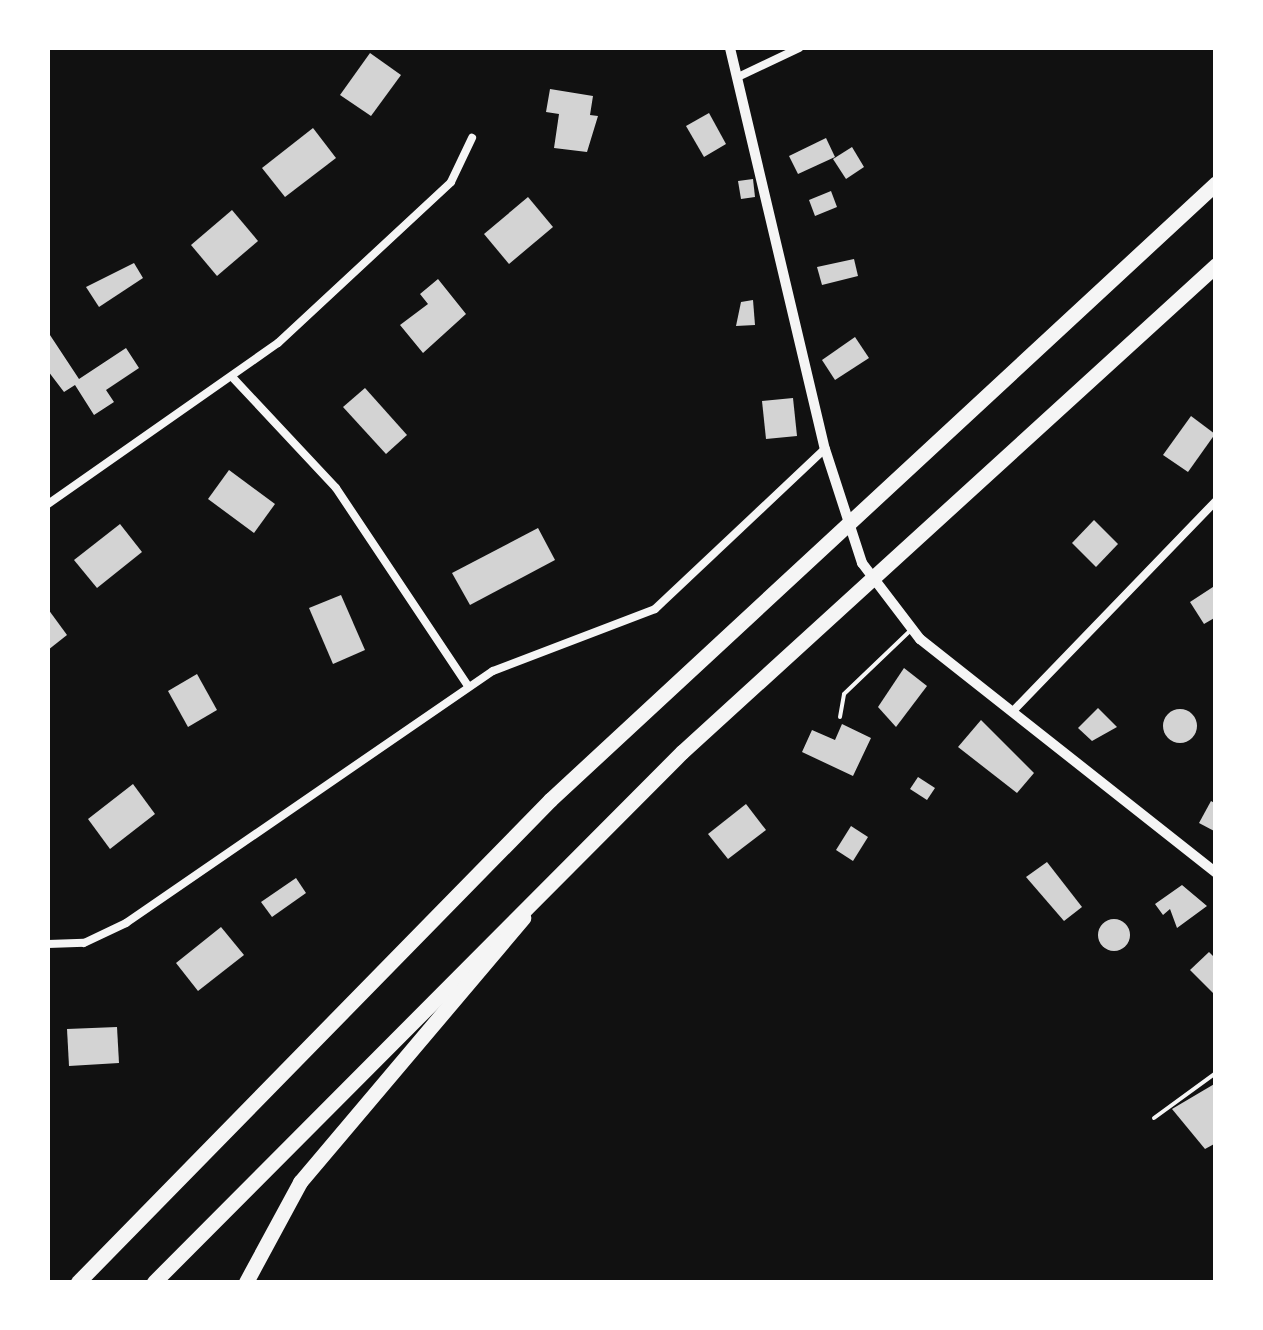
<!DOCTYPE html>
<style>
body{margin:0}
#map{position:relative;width:1263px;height:1330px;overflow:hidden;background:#111;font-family:"DejaVu Sans",sans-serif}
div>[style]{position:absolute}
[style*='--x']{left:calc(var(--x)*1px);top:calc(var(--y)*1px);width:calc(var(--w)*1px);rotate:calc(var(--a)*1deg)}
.building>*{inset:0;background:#d3d3d3}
.round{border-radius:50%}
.service>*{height:4px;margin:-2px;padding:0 2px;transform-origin:2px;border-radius:2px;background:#f5f5f5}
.minor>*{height:8px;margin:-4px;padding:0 4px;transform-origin:4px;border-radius:4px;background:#f5f5f5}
.tertiary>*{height:10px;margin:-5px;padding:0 5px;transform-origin:5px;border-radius:5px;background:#f5f5f5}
.motorway>*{height:15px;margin:-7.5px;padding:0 7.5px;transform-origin:7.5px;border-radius:7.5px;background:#f5f5f5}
span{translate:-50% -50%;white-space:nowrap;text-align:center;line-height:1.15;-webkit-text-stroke:8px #fff;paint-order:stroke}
.frame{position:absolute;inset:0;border:50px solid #fff;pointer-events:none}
</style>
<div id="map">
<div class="building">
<i style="clip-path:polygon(370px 53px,401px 75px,371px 116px,340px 95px)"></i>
<i style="clip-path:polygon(550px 89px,593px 96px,590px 115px,598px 116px,587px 152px,554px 148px,559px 114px,546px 112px)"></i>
<i style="clip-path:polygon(709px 113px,726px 144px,704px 157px,686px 126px)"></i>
<i style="clip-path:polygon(313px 128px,336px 158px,285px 197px,262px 168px)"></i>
<i style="clip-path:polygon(826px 138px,835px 157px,798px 174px,789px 156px)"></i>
<i style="clip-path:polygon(852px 147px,864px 167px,846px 179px,833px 159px)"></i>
<i style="clip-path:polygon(753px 179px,755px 197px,741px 199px,738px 181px)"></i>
<i style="clip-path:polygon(831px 191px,837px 207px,815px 216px,809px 200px)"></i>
<i style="clip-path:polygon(528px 197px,553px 227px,509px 264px,484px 234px)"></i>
<i style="clip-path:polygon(232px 210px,258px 241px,217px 276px,191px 245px)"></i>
<i style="clip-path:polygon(854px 259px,858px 276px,822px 285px,817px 267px)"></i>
<i style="clip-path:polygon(134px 263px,143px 278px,99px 307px,86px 287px)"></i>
<i style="clip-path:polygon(438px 279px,466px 314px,423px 353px,400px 325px,428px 304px,420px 294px)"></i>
<i style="clip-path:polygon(753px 300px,755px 325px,736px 326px,741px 302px)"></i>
<i style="clip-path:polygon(48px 332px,79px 379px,126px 348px,139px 368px,106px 390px,114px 402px,94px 415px,75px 385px,64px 392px,48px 371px)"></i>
<i style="clip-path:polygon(855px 337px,869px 358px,835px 380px,822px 360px)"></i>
<i style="clip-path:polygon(365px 388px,407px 435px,386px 454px,343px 407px)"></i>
<i style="clip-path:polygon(793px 398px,797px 436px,766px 439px,762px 401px)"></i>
<i style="clip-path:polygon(1191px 416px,1215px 434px,1188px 472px,1163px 455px)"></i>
<i style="clip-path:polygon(229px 470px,275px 504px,254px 533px,208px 499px)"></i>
<i style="clip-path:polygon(1094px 520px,1118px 544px,1096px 567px,1072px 543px)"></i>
<i style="clip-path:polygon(120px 524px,142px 552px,97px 588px,74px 560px)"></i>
<i style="clip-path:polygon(538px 528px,555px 560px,470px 605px,452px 573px)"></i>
<i style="clip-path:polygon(1216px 585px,1216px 617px,1204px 624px,1190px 602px)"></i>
<i style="clip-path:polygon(341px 595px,365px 650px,333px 664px,309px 608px)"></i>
<i style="clip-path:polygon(48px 609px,67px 635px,48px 650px)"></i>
<i style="clip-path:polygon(904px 668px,927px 686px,896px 727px,878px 707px)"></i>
<i style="clip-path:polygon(197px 674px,217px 710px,188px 727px,168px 691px)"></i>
<i style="clip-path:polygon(1098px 708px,1117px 727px,1092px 741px,1078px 728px)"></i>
<i class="round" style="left:1163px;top:709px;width:34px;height:34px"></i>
<i style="clip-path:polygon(981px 720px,1034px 773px,1017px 793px,958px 747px)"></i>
<i style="clip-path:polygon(842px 724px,871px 738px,853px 776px,802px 752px,812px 730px,835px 740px)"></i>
<i style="clip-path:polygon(918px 777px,935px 788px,927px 800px,910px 789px)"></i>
<i style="clip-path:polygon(133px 784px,155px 814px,110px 849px,88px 819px)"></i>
<i style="clip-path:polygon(1211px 801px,1216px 804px,1216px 832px,1199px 823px)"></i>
<i style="clip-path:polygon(746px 804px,766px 830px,728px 859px,708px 834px)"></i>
<i style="clip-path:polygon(851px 826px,868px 837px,853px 861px,836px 850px)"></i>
<i style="clip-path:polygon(1047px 862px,1082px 907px,1064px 921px,1026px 877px)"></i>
<i style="clip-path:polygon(296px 878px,306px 893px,272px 917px,261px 902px)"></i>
<i style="clip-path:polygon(1182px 885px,1207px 906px,1177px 928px,1170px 909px,1163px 915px,1155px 904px)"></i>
<i class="round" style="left:1098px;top:919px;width:32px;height:32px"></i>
<i style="clip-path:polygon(221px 927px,244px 955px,198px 991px,176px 963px)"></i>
<i style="clip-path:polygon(1209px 952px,1216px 959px,1216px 996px,1190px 970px)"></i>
<i style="clip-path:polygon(117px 1027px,119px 1063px,69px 1066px,67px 1029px)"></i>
<i style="clip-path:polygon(1216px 1083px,1216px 1143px,1205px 1149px,1172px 1109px)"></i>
</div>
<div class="service">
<i style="--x:840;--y:717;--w:23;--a:-80"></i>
<i style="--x:844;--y:694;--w:94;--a:-43.7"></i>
<i style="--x:1154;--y:1118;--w:77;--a:-36"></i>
</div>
<div class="minor">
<i style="--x:738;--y:77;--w:68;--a:-25.4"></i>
<i style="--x:234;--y:379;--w:149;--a:46.9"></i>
<i style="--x:336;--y:488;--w:238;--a:56.3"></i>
<i style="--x:48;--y:504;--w:281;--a:-35"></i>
<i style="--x:278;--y:343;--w:236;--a:-42.9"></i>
<i style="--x:451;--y:182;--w:49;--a:-64.5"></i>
<i style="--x:1014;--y:710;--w:291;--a:-46"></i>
<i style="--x:48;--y:944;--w:36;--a:-2"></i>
<i style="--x:84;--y:943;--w:47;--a:-25.5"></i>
<i style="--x:126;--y:923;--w:445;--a:-34.5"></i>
<i style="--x:493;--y:671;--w:173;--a:-20.9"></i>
<i style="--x:655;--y:609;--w:233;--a:-43.3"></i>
</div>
<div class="tertiary">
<i style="--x:730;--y:48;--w:412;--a:76.7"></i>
<i style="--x:825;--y:449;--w:120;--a:72"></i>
<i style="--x:862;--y:563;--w:96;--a:52.7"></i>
<i style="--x:920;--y:639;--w:377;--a:38.3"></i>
</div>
<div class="motorway">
<i style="--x:78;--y:1282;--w:675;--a:-45.6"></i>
<i style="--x:550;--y:800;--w:908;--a:-42.81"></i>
<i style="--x:154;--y:1282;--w:748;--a:-45.11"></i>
<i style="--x:682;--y:752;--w:723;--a:-42.36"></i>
<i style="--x:246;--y:1282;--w:114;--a:-61.6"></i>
<i style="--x:300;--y:1182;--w:346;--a:-49.8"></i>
</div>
<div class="frame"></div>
</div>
